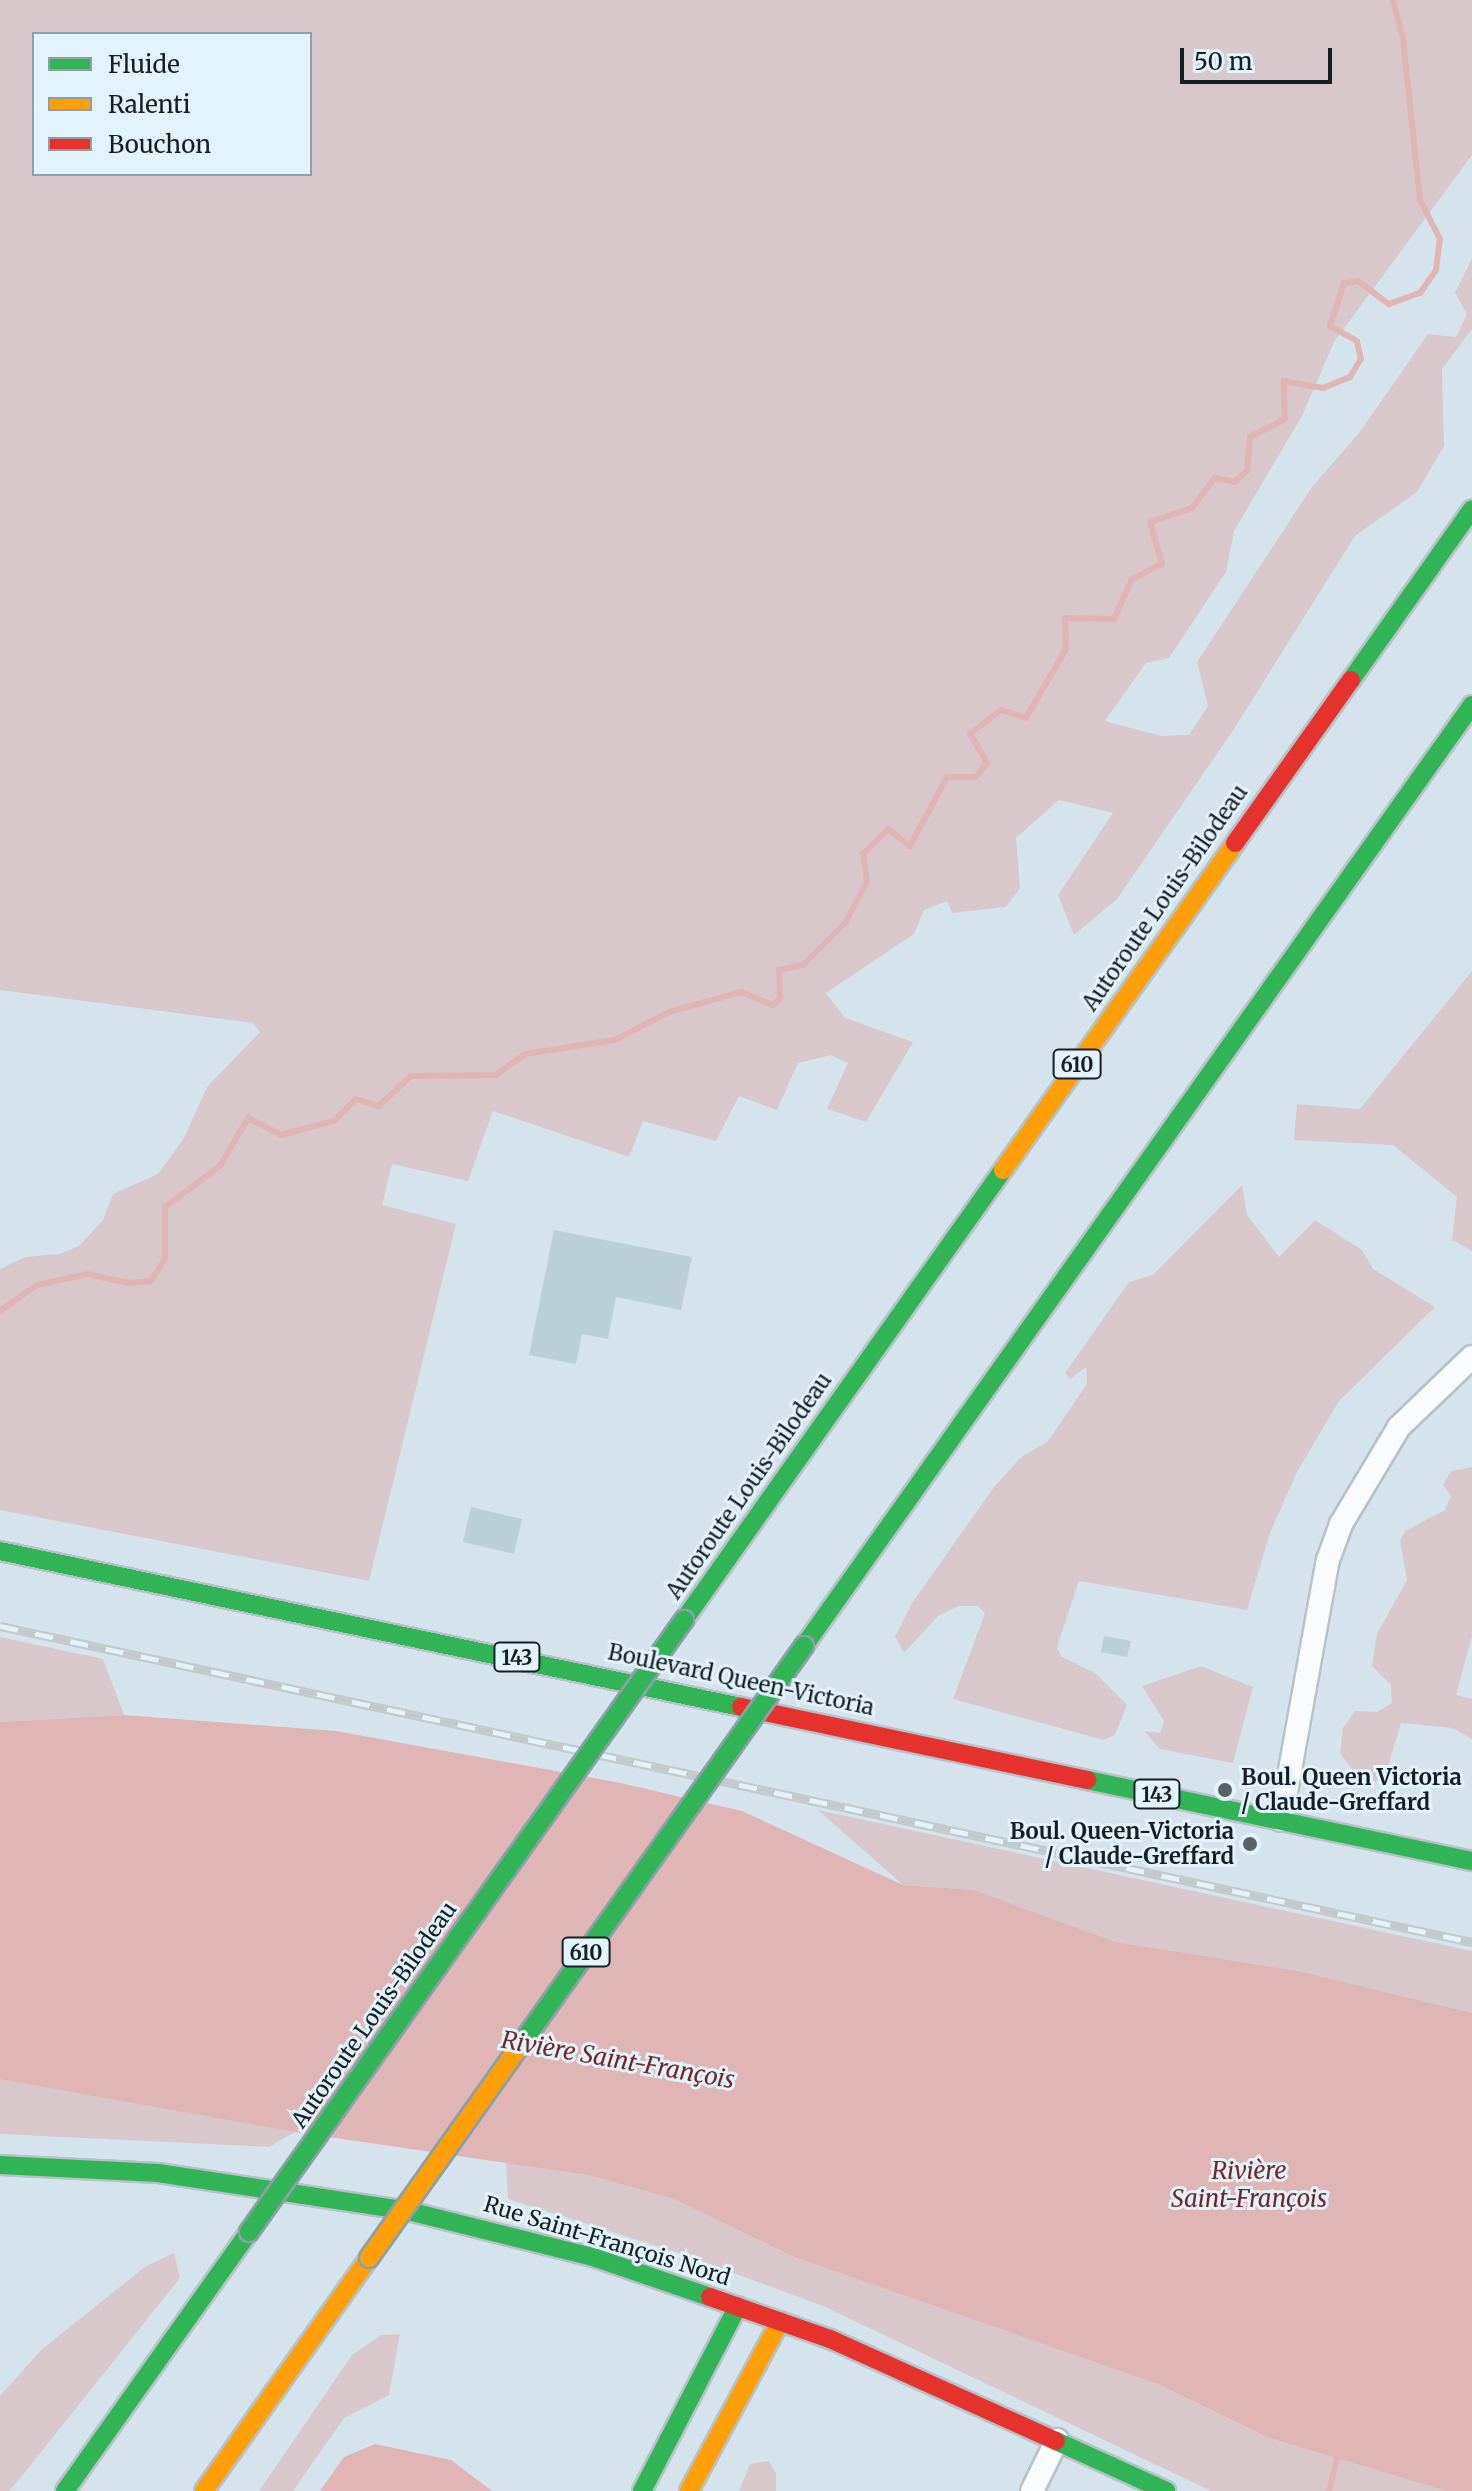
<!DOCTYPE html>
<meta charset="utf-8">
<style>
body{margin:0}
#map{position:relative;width:1472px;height:2491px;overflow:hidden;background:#d5e4ec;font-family:Merriweather,serif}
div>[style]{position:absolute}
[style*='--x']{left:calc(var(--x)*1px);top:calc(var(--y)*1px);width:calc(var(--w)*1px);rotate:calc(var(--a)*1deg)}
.green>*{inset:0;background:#d9c8cb}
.water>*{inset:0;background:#e0b5b5}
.stream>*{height:6px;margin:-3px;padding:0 3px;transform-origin:3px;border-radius:3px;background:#e0b5b5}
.building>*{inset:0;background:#bbcfd9}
.roads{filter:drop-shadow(2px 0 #b6c2c8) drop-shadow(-2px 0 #b6c2c8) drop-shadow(0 2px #b6c2c8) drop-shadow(0 -2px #b6c2c8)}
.street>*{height:22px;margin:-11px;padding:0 11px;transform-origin:11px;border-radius:11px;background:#f9fbfc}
.fast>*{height:18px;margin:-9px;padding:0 9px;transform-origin:9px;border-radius:9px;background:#30b455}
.slow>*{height:18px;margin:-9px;padding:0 9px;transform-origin:9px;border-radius:9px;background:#ff9f0a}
.jam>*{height:18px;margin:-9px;padding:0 9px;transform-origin:9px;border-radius:9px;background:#e5322d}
.rail>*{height:9px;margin-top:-4.5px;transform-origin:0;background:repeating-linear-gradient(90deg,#e2f3fb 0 18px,#c3c8ca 0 36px);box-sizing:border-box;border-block:2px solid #c3c8ca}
.bridges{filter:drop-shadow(2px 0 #8ba0a9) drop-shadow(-2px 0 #8ba0a9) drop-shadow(0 2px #8ba0a9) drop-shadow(0 -2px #8ba0a9)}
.fast-bridge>*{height:18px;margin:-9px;padding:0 9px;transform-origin:9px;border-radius:9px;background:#30b455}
.slow-bridge>*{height:18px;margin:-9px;padding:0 9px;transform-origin:9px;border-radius:9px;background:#ff9f0a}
.dots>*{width:22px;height:22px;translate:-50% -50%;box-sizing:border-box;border:4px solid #e2f3fb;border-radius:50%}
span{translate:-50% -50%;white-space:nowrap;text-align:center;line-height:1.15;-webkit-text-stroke:6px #e2f3fb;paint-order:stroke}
.shield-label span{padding:2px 6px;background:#e2f3fb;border:2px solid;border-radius:6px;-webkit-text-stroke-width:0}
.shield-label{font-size:20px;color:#141e23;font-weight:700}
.street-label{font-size:22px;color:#141e23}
.poi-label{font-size:22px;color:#141e23;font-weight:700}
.left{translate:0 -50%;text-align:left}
.right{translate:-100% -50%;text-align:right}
.water-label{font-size:24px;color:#752528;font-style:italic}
.legend{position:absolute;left:32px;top:32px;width:280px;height:144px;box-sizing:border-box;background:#e2f3fb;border:2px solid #909ea5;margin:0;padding:10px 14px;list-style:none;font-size:24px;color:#141e23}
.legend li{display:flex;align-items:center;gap:16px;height:40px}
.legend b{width:40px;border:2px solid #909ea5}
.scale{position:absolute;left:1180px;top:48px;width:152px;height:36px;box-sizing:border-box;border:4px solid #141e23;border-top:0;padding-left:10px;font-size:24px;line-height:28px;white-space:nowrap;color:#141e23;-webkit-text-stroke:6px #e2f3fb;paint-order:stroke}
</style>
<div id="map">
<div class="green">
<i style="clip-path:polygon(evenodd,0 0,1472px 0,1472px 155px,1334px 342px,1302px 416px,1234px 531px,1226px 572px,1169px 658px,1146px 663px,1105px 721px,1161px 736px,1189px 735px,1208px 706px,1197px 662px,1312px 487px,1359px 433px,1428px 334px,1456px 337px,1467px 314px,1455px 293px,1472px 258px,1472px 329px,1442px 369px,1444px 446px,1417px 492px,1355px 536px,1234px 729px,1117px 899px,1074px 935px,1058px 895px,1113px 813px,1059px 800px,1016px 838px,1020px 888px,1006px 907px,952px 913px,947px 901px,924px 910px,914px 934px,826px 993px,845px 1018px,913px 1042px,866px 1122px,827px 1109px,848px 1063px,831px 1055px,798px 1063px,777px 1110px,739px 1096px,716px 1141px,643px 1121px,629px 1157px,493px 1111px,468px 1181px,392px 1164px,382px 1205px,456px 1224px,369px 1581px,0 1510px,0 1269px,25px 1257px,59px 1254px,79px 1246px,103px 1220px,113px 1194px,158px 1174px,184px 1138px,207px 1087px,260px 1032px,253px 1023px,0 990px,0 0,34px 34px,310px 34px,310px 174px,34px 174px,34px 34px)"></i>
<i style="clip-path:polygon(1472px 971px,1472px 1251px,1452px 1240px,1457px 1197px,1393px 1145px,1294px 1140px,1297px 1104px,1360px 1109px)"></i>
<i style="clip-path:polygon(1242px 1185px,1247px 1215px,1279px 1257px,1315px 1220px,1362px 1250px,1373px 1269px,1435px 1307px,1339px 1401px,1297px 1472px,1270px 1533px,1247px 1610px,1079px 1581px,1057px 1647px,1061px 1656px,1095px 1673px,1127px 1705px,1115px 1735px,1104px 1740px,953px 1699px,985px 1613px,978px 1606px,959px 1606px,938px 1616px,904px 1653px,895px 1637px,912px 1603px,994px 1487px,1020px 1458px,1048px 1441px,1087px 1384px,1086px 1367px,1070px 1379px,1065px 1373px,1129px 1282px,1153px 1275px)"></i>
<i style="clip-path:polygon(1472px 1467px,1472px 1636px,1456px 1695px,1472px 1699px,1472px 1739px,1452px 1728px,1401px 1723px,1385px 1776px,1374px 1783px,1353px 1771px,1340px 1753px,1343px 1728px,1355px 1711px,1377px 1712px,1392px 1703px,1391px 1685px,1372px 1666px,1377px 1634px,1407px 1580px,1400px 1541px,1405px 1531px,1445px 1510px,1451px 1496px,1443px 1485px,1451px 1471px)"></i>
<i style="clip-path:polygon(0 1637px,103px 1659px,124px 1715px,0 1722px)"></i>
<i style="clip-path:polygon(1201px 1666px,1253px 1687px,1233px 1763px,1160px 1749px,1144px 1731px,1160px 1733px,1164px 1721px,1142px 1686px)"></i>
<i style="clip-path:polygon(818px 1810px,1472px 1951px,1472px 2013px,1299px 1971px,1116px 1942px,974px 1890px,903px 1885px)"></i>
<i style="clip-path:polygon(8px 2078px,295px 2132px,269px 2147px,0 2134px,0 2079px)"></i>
<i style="clip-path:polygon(506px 2162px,588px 2175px,674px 2199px,794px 2257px,1160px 2385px,1269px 2438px,1446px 2491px,1211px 2491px,823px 2306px,688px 2256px,508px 2199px)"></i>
<i style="clip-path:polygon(174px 2253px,180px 2278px,26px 2471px,9px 2491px,0 2491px,0 2396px,41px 2350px,146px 2266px)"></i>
<i style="clip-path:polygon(400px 2334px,389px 2395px,344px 2418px,293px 2491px,259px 2491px,352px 2355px,381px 2335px)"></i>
<i style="clip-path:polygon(769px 2461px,776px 2473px,776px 2491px,739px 2491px,750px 2464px)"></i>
</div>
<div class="water">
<i style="clip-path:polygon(124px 1715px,336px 1731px,616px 1782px,742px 1811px,903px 1885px,974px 1890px,1116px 1942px,1299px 1971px,1472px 2013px,1472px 2491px,1446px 2491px,1269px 2438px,1160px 2385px,794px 2257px,674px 2199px,588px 2175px,295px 2132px,0 2079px,0 1722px)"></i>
<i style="clip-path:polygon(375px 2444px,451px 2460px,492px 2491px,320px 2491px,344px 2457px)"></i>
</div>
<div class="stream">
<i style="--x:0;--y:1311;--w:45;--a:-35.1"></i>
<i style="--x:37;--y:1285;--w:51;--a:-12.4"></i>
<i style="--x:87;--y:1274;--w:43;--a:12.1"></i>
<i style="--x:129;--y:1283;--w:22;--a:-5"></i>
<i style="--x:151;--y:1281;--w:26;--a:-58"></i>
<i style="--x:165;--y:1259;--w:52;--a:-90"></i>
<i style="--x:165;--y:1207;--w:69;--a:-36.7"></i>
<i style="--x:220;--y:1166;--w:56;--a:-59.7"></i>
<i style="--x:248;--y:1118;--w:37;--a:27"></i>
<i style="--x:281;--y:1135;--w:55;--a:-14.8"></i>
<i style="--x:334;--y:1121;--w:31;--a:-45"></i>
<i style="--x:356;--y:1099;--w:24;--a:17"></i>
<i style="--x:379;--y:1106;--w:44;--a:-43.2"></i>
<i style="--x:411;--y:1076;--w:85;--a:-0.7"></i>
<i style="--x:496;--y:1075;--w:36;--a:-36"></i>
<i style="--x:525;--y:1054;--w:91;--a:-8.8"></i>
<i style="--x:615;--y:1040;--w:61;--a:-27.4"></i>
<i style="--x:669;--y:1012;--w:75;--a:-15.5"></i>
<i style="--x:741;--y:992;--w:35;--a:22"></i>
<i style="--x:773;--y:1005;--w:10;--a:-45"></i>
<i style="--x:780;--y:998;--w:28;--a:-92"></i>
<i style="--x:779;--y:970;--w:25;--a:-12"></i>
<i style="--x:803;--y:965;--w:61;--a:-45"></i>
<i style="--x:846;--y:922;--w:46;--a:-62.9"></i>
<i style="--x:867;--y:881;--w:27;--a:-98"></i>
<i style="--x:863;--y:854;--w:35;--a:-45"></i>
<i style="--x:888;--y:829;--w:28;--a:38"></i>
<i style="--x:910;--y:846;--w:78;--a:-61.8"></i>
<i style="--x:947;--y:777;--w:29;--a:0"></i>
<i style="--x:976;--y:777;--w:18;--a:-52"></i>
<i style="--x:987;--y:763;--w:34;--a:-120"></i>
<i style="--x:970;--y:734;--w:39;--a:-38"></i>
<i style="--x:1001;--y:710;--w:26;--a:18"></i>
<i style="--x:1026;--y:718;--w:80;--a:-59.9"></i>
<i style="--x:1066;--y:649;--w:31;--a:-92"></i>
<i style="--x:1065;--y:618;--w:49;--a:1.2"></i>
<i style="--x:1114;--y:619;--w:44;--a:-65.8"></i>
<i style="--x:1132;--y:579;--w:34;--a:-27"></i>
<i style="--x:1162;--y:564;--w:44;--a:-105.9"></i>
<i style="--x:1150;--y:522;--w:44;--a:-18.4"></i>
<i style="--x:1192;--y:508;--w:38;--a:-53"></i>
<i style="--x:1215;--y:478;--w:20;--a:11"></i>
<i style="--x:1235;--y:482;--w:16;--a:-43"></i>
<i style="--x:1247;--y:471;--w:34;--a:-85"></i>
<i style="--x:1250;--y:437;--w:39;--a:-27"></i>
<i style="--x:1285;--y:419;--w:38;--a:-92"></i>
<i style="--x:1284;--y:381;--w:40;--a:10"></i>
<i style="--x:1323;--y:388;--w:29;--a:-22"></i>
<i style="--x:1350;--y:377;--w:21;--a:-59"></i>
<i style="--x:1361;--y:359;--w:18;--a:-103"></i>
<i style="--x:1357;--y:341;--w:31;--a:-151"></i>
<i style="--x:1330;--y:326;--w:45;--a:-72"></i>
<i style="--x:1344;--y:283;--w:14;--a:-8"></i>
<i style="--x:1358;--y:281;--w:39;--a:37"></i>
<i style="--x:1389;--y:304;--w:33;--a:-20"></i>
<i style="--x:1420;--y:293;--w:28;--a:-55"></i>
<i style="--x:1436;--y:270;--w:31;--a:-83"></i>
<i style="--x:1440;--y:239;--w:44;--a:-117.1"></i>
<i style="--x:1420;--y:200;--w:163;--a:-96"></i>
<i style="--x:1403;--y:38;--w:39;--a:-105"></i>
<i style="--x:1329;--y:2491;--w:36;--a:-76"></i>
</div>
<div class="building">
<i style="clip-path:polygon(554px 1230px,692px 1257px,681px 1310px,616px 1297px,608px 1339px,582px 1334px,576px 1364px,529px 1355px)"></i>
<i style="clip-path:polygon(471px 1507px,522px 1519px,514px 1554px,463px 1542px)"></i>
<i style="clip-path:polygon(1104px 1636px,1131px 1641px,1127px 1657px,1101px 1652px)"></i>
</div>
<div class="roads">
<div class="street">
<i style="--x:1281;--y:1820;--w:264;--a:-79.8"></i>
<i style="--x:1328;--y:1560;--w:38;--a:-70"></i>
<i style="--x:1341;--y:1524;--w:113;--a:-59.1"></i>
<i style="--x:1399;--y:1427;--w:101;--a:-43.8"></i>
<i style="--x:1032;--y:2491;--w:57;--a:-63.9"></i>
</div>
<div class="fast">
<i style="--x:1351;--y:680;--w:209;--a:-54.7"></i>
<i style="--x:0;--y:1551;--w:757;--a:11.89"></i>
<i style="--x:684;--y:1620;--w:552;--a:-54.67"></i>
<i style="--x:804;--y:1646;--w:1154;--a:-54.63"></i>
<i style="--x:1087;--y:1780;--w:393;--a:11.9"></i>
<i style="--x:0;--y:2165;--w:158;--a:2.9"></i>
<i style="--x:158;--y:2173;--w:253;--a:8.6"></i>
<i style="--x:408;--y:2211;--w:194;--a:14"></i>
<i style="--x:596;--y:2258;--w:120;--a:18.9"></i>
<i style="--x:1056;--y:2441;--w:121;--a:24.4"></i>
<i style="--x:65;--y:2491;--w:318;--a:-54.6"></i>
<i style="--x:642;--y:2491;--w:208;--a:-62.6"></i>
</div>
<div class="slow">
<i style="--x:1003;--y:1170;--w:401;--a:-54.6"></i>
<i style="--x:204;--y:2491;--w:286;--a:-54.7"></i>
<i style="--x:689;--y:2491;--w:193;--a:-61.8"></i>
</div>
<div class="jam">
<i style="--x:1235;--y:843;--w:200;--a:-54.6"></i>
<i style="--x:741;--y:1707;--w:354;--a:11.9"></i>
<i style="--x:710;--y:2297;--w:127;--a:19.3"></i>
<i style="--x:830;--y:2339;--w:248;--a:24.3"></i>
</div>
</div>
<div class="rail">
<i style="--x:0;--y:1626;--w:1506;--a:12.12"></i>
</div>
<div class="bridges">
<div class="fast-bridge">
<i style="--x:519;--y:2047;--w:492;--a:-54.6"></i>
<i style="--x:249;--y:2232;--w:751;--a:-54.6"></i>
</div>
<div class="slow-bridge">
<i style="--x:369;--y:2258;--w:259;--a:-54.6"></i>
</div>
</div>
<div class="dots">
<i style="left:1225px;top:1790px;background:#586369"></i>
<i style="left:1250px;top:1844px;background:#586369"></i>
</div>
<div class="shield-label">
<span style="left:1077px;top:1064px">610</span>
<span style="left:517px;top:1657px">143</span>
<span style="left:1157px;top:1794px">143</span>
<span style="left:586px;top:1952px">610</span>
</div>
<div class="street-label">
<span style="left:1165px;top:898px;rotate:-55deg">Autoroute Louis-Bilodeau</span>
<span style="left:749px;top:1486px;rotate:-55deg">Autoroute Louis-Bilodeau</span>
<span style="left:741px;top:1680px;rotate:12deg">Boulevard Queen-Victoria</span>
<span style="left:374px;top:2015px;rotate:-55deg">Autoroute Louis-Bilodeau</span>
<span style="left:607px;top:2241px;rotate:17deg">Rue Saint-François Nord</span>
</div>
<div class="poi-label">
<span class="left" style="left:1241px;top:1790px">Boul. Queen Victoria<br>/ Claude-Greffard</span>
<span class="right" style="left:1234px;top:1844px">Boul. Queen-Victoria<br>/ Claude-Greffard</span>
</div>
<div class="water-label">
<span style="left:618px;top:2060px;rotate:10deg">Rivière Saint-François</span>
<span style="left:1249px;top:2185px">Rivière<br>Saint-François</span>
</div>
<ul class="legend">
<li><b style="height:10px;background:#30b455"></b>Fluide</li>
<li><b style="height:10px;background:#ff9f0a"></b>Ralenti</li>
<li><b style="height:10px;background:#e5322d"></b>Bouchon</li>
</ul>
<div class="scale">50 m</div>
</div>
